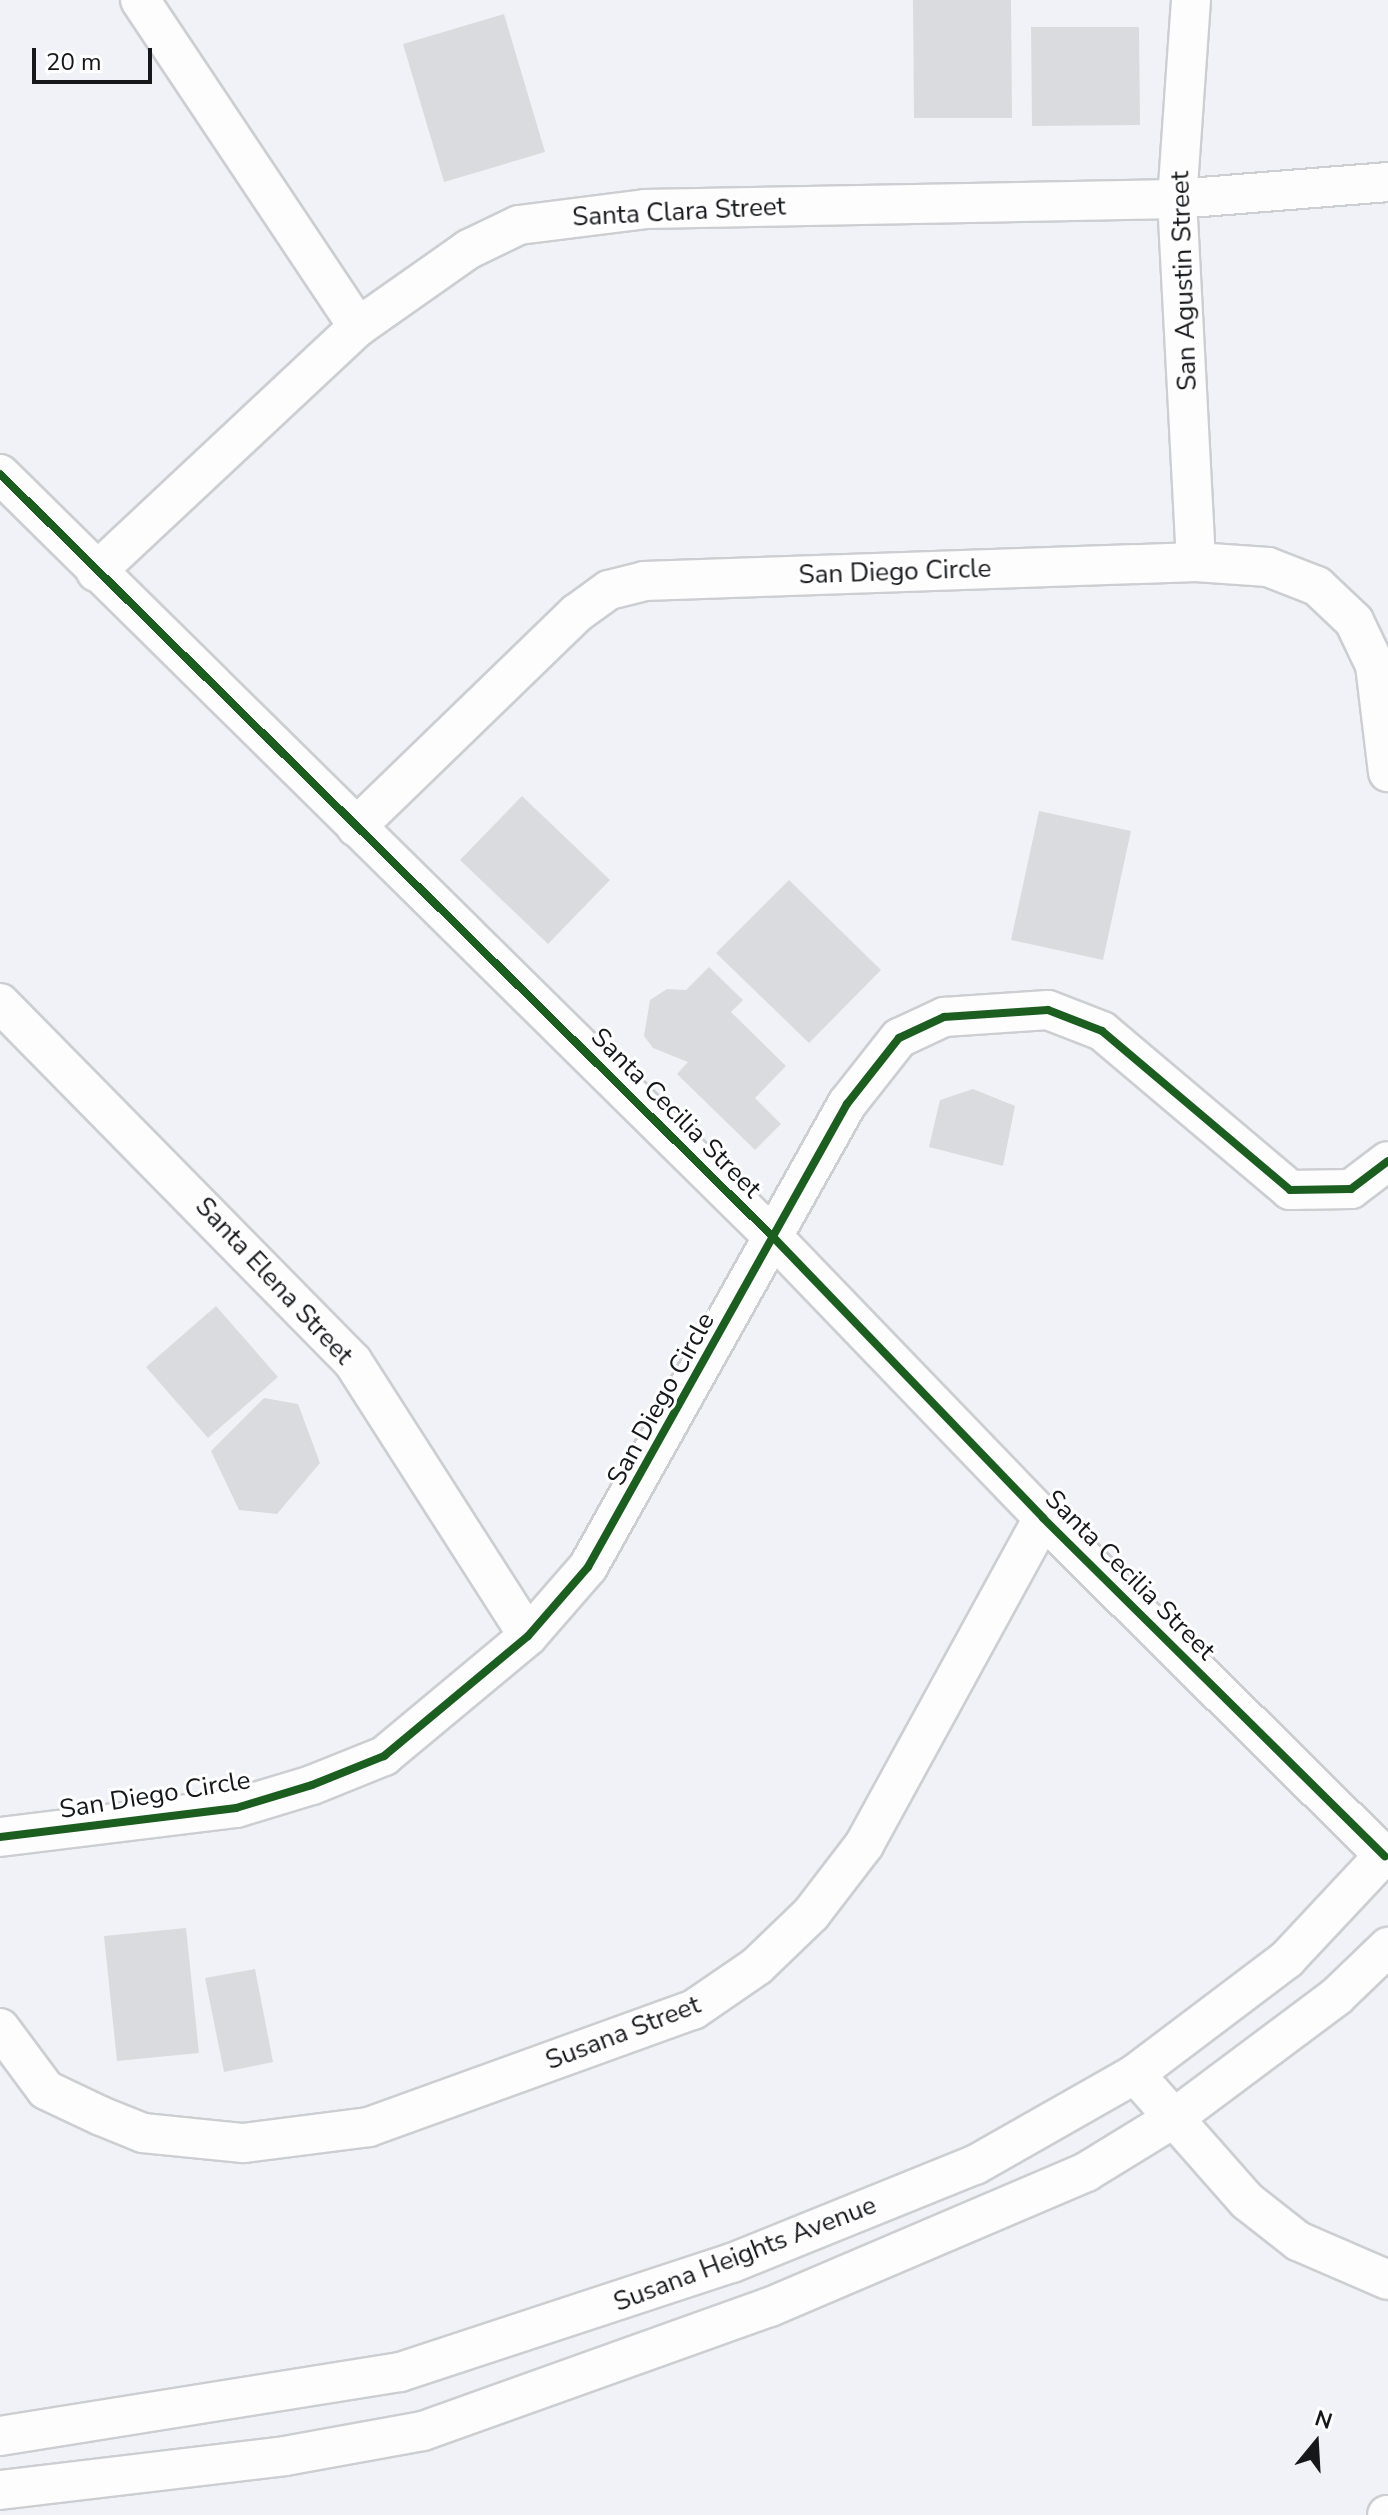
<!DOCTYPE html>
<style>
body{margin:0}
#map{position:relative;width:1388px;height:2515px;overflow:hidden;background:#f1f2f8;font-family:"Nunito Sans",sans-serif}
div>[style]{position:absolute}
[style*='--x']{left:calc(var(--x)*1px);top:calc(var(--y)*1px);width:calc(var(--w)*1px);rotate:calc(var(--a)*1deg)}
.building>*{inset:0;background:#dadbdf}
.roads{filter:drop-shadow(2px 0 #cdced2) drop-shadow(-2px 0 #cdced2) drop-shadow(0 2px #cdced2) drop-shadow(0 -2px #cdced2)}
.street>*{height:38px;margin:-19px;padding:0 19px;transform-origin:19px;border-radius:19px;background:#fdfdfe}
.cycleway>*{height:8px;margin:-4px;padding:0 4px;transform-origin:4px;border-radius:4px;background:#1b5e20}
span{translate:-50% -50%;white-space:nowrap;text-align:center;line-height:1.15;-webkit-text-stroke:6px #fff;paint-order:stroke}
.street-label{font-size:26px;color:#16171a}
.north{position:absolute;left:1276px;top:2403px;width:80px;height:80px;-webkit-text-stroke:6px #fff;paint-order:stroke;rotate:18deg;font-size:22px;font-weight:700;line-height:32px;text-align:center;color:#16171a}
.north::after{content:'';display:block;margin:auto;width:28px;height:36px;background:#16171a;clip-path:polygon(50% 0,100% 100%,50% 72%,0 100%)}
.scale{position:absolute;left:32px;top:48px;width:120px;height:36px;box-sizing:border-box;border:4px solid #16171a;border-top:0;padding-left:10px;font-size:24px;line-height:28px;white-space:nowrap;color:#16171a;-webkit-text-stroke:6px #fff;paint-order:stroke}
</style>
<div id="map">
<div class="building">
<i style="clip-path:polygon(913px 0,1011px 0,1012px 118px,914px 118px)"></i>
<i style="clip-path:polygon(504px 14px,545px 152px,444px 182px,403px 44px)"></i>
<i style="clip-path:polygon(1031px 27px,1139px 27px,1140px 125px,1032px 126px)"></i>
<i style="clip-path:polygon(522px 796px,610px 880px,548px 944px,460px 860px)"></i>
<i style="clip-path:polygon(1039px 811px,1131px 831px,1103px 960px,1011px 940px)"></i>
<i style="clip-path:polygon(789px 880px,881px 970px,809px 1043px,716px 953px)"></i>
<i style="clip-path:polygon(709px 967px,743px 1000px,731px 1012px,786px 1066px,755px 1098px,781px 1124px,755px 1150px,677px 1074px,688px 1062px,653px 1048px,644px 1036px,650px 1000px,667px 989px,686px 990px)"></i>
<i style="clip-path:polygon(973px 1089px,1015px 1106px,1003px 1166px,929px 1147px,940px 1100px)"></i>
<i style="clip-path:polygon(216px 1306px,278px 1377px,208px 1438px,146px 1367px)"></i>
<i style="clip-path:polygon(264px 1398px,298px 1404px,320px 1463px,277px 1514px,239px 1510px,211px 1451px)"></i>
<i style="clip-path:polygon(186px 1928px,199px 2053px,117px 2061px,104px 1936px)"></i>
<i style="clip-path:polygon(255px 1969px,273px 2062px,224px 2072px,205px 1978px)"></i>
</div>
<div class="roads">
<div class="street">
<i style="--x:140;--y:0;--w:393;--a:56.3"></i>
<i style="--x:1191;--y:0;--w:199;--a:94"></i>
<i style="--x:1177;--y:199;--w:363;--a:87"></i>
<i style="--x:0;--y:474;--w:1088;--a:44.63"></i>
<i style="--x:774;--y:1238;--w:388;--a:46.1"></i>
<i style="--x:1043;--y:1518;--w:481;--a:44.7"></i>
<i style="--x:96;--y:572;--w:359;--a:-43.1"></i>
<i style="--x:358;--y:327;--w:136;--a:-35.1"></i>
<i style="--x:469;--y:249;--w:55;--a:-25.6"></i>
<i style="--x:519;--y:225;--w:127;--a:-7.2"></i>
<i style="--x:645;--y:209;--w:532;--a:-1.08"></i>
<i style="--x:1177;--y:199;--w:212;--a:-4.6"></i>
<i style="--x:356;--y:827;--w:308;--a:-44.1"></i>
<i style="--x:577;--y:613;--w:39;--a:-36"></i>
<i style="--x:609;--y:590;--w:36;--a:-14"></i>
<i style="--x:644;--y:581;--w:552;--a:-1.97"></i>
<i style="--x:1196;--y:562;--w:72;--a:4"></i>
<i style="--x:1268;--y:567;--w:53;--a:21.2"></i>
<i style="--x:1317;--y:586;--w:51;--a:43.4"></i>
<i style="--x:1354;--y:621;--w:49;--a:64.5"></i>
<i style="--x:1375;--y:665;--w:108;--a:83.1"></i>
<i style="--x:0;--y:1003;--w:503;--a:45.48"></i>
<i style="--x:353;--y:1362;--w:325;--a:57.4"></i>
<i style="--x:0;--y:1837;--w:238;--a:-7"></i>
<i style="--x:236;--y:1808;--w:79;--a:-16.8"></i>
<i style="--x:312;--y:1785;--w:78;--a:-21.9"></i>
<i style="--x:384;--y:1756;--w:187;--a:-39.8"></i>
<i style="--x:528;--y:1636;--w:91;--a:-49"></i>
<i style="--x:588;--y:1567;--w:531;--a:-60.78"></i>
<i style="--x:847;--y:1104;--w:84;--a:-51.8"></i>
<i style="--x:899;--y:1038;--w:50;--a:-25"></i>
<i style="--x:944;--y:1017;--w:104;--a:-3.9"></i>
<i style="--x:1048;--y:1010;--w:58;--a:21.3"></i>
<i style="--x:1102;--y:1031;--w:246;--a:40.2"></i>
<i style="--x:1290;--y:1190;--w:61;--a:-0.9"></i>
<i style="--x:1351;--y:1189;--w:46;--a:-37.1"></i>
<i style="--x:0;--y:2028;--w:77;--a:53.4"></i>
<i style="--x:46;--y:2090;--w:61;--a:25.3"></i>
<i style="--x:101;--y:2116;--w:45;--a:22"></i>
<i style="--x:143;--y:2133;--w:101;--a:5.7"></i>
<i style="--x:244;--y:2143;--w:126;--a:-7.3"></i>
<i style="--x:369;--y:2127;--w:344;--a:-19.9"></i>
<i style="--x:693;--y:2010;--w:78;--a:-34.5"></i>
<i style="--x:757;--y:1966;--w:75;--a:-43.9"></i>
<i style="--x:811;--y:1914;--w:87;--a:-52.5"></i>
<i style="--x:864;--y:1845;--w:373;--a:-61.3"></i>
<i style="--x:1135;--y:2074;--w:169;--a:48.6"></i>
<i style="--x:1247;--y:2201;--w:65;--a:38.1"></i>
<i style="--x:1298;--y:2241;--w:98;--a:23.4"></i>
<i style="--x:0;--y:2436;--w:405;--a:-9.1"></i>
<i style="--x:400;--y:2372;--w:349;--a:-18.2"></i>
<i style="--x:732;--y:2263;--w:262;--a:-22"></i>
<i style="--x:975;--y:2165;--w:184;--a:-29.6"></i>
<i style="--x:1135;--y:2074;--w:191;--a:-37.1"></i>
<i style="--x:1287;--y:1959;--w:148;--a:-46.9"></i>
<i style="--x:0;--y:2490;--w:287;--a:-6.8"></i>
<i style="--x:285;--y:2456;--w:140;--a:-10.3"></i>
<i style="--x:423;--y:2431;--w:368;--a:-19.7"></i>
<i style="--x:770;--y:2307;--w:344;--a:-23.1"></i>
<i style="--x:1086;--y:2172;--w:103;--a:-31.5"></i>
<i style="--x:1174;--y:2118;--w:204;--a:-36.8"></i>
<i style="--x:1337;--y:1996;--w:71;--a:-43.9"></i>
<i style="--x:1387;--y:2515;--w:1;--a:0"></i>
</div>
</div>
<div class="cycleway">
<i style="--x:0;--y:474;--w:1088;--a:44.63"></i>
<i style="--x:774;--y:1238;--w:388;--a:46.1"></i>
<i style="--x:1043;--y:1518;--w:481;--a:44.7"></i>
<i style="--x:0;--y:1837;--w:238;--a:-7"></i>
<i style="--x:236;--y:1808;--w:79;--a:-16.8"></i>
<i style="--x:312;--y:1785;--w:78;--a:-21.9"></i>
<i style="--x:384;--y:1756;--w:187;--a:-39.8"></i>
<i style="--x:528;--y:1636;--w:91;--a:-49"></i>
<i style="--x:588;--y:1567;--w:531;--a:-60.78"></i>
<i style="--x:847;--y:1104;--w:84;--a:-51.8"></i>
<i style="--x:899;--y:1038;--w:50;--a:-25"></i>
<i style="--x:944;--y:1017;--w:104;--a:-3.9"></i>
<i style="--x:1048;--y:1010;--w:58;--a:21.3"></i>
<i style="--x:1102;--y:1031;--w:246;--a:40.2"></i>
<i style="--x:1290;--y:1190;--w:61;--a:-0.9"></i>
<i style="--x:1351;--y:1189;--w:46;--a:-37.1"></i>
</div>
<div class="street-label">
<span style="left:679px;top:212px;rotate:-3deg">Santa Clara Street</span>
<span style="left:1184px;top:281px;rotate:-92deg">San Agustin Street</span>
<span style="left:895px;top:572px;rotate:-2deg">San Diego Circle</span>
<span style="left:676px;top:1113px;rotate:45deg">Santa Cecilia Street</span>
<span style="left:274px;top:1281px;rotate:47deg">Santa Elena Street</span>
<span style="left:661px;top:1399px;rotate:-61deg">San Diego Circle</span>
<span style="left:1130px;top:1575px;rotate:45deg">Santa Cecilia Street</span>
<span style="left:155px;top:1795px;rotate:-9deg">San Diego Circle</span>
<span style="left:623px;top:2033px;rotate:-21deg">Susana Street</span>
<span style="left:745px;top:2254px;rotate:-21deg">Susana Heights Avenue</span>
</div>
<div class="north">N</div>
<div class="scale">20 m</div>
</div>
